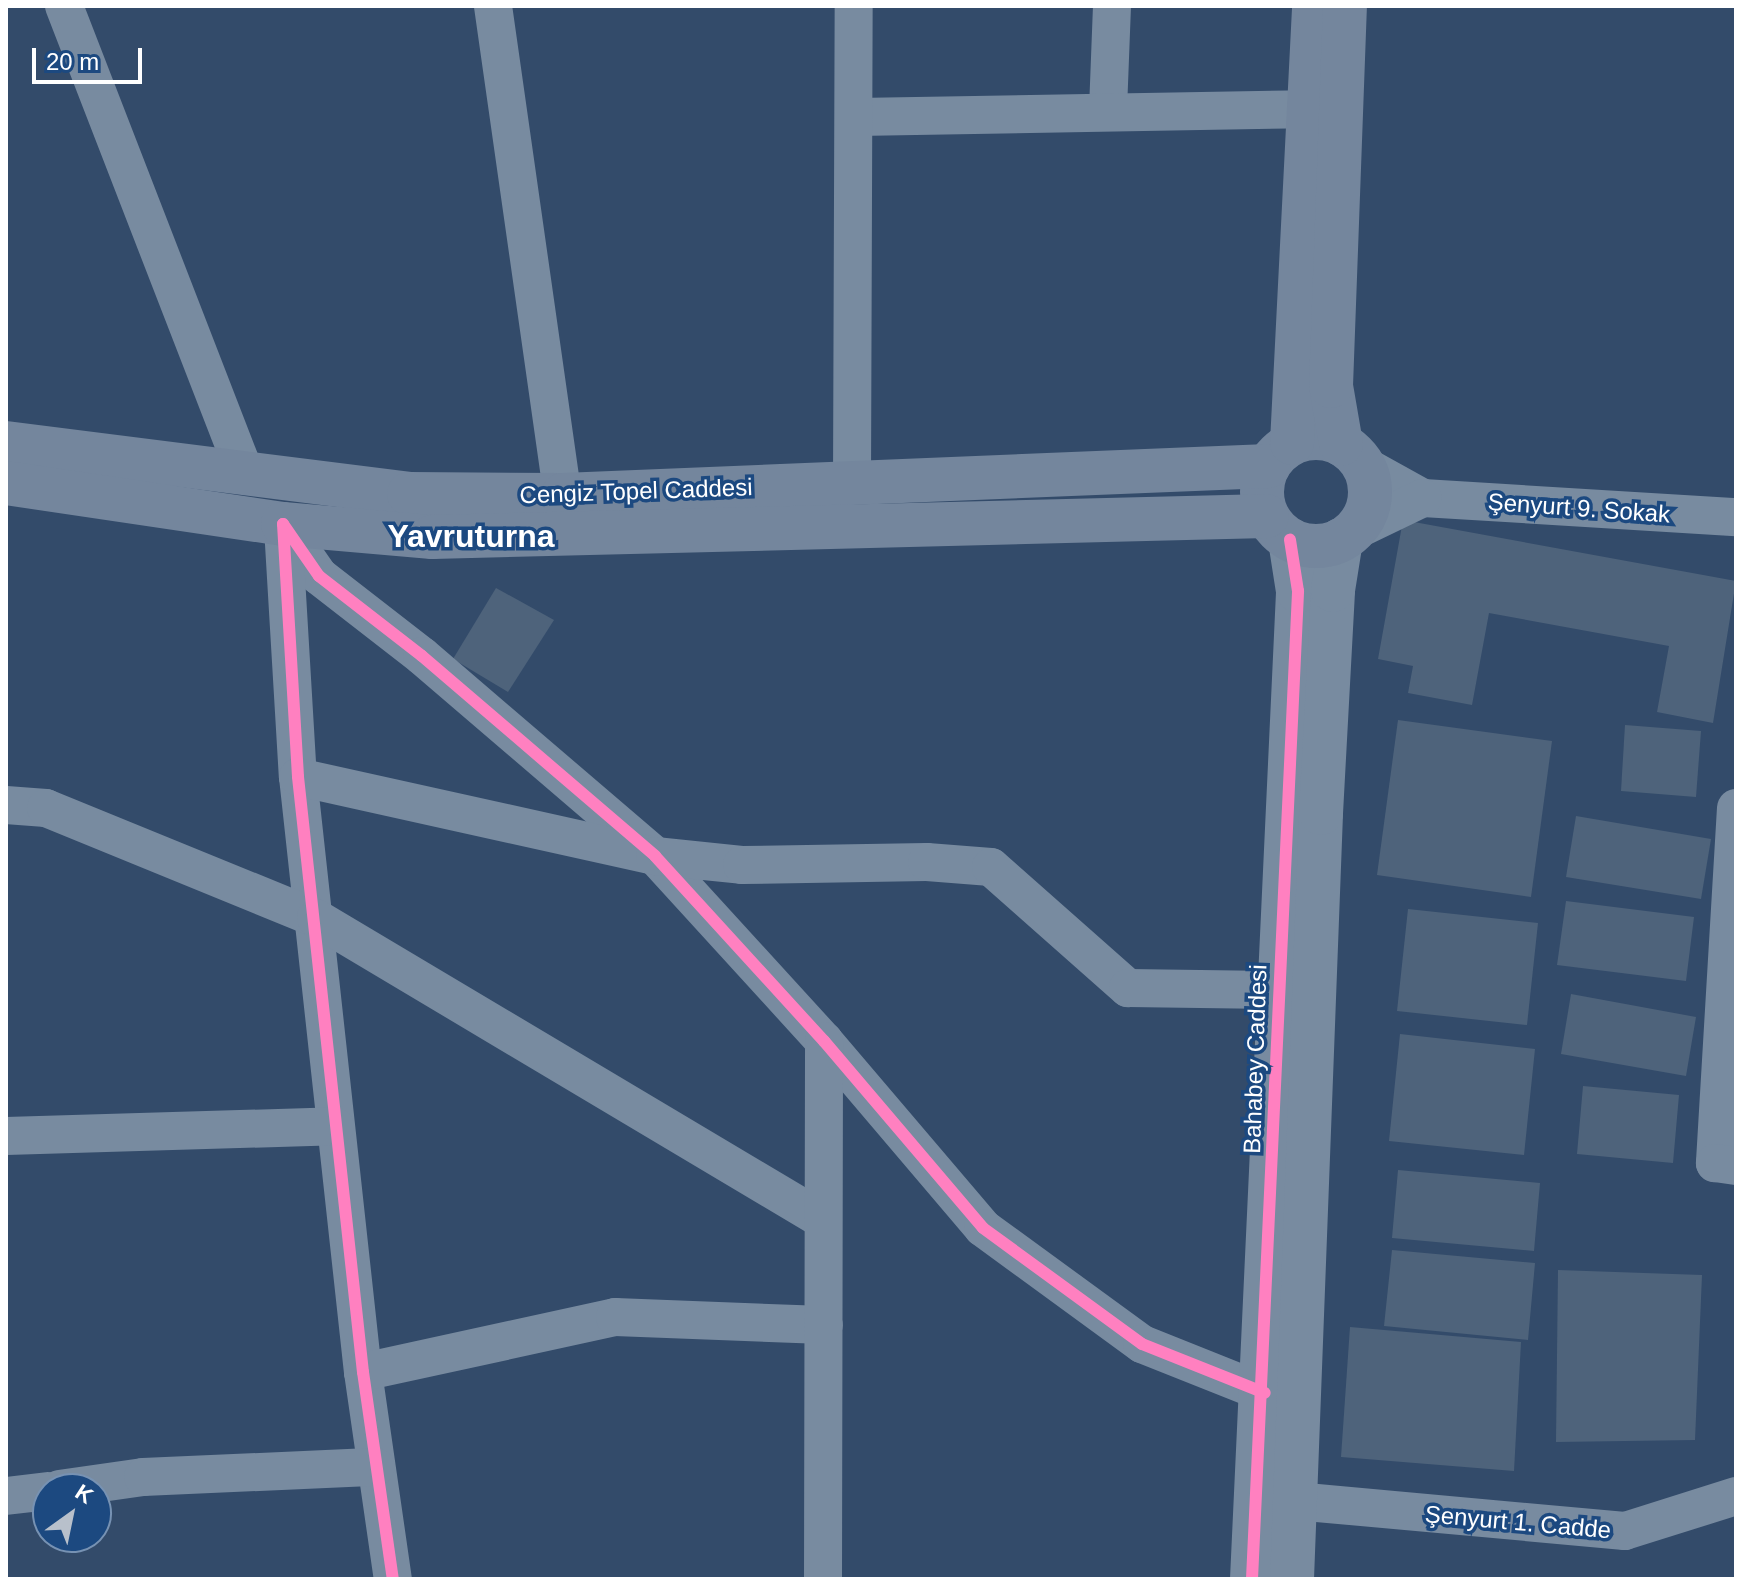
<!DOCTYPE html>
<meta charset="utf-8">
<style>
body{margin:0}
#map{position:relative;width:1742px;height:1585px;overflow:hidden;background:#334b6a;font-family:Arial,sans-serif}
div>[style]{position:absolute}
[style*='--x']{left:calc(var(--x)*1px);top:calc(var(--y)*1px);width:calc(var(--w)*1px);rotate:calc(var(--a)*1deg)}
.building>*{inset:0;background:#4e637b}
.minor>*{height:38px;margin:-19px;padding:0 19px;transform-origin:19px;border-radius:19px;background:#788ba0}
.tertiary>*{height:44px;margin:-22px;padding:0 22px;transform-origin:22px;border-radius:22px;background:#788ba0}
.secondary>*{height:44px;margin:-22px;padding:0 22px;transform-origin:22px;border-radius:22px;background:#74869d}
.secondary>.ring{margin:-22px;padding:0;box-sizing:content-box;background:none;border:44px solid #74869d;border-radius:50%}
.cycleway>*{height:12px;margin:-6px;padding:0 6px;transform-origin:6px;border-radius:6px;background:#ff80c0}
span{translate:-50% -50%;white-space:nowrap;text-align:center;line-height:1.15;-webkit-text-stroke:7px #1c4980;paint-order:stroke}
.street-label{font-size:24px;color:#fff}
.district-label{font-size:32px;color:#fff;font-weight:700}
.frame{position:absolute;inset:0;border:8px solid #fff;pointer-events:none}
.north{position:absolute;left:32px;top:1473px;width:80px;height:80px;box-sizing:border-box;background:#1c4980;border:2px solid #7792b3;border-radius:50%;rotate:33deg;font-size:22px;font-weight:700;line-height:32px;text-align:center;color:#fff}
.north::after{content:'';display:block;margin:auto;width:28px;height:36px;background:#b8c0cb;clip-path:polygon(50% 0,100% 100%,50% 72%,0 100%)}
.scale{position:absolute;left:32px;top:48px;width:110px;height:36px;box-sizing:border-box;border:4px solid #fff;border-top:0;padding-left:10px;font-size:24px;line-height:28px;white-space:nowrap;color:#fff;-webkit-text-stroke:6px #1c4980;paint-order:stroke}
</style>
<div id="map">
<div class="building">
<i style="clip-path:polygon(1403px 520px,1736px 581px,1713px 723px,1657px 712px,1669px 646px,1489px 613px,1472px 705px,1408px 693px,1413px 666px,1378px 659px)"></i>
<i style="clip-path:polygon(496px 588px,554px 620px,508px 692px,453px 659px)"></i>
<i style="clip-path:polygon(1398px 720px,1552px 741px,1531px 897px,1377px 875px)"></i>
<i style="clip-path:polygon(1625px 725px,1701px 731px,1696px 797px,1621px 791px)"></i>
<i style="clip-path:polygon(1576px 816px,1711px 839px,1701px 899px,1566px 877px)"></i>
<i style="clip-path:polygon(1566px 901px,1694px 917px,1686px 981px,1557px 965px)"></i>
<i style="clip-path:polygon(1408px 909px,1538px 923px,1527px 1025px,1397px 1011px)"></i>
<i style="clip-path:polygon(1571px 994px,1696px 1017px,1686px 1076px,1561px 1054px)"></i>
<i style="clip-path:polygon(1400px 1034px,1535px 1049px,1524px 1155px,1389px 1141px)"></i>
<i style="clip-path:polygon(1583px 1086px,1679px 1095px,1673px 1163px,1577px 1154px)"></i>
<i style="clip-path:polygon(1398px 1170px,1540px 1183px,1534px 1251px,1392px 1238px)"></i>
<i style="clip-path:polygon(1392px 1250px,1535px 1263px,1528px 1340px,1384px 1326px)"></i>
<i style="clip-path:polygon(1558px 1270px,1702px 1275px,1695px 1440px,1556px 1442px)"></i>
<i style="clip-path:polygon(1350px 1327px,1521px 1342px,1514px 1471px,1341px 1457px)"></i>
</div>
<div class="minor">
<i style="--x:64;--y:6;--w:504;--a:68.83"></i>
<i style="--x:493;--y:6;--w:494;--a:81.9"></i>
<i style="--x:1108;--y:110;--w:104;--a:-87.8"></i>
<i style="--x:857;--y:117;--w:449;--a:-1"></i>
<i style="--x:1367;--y:467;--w:64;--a:29"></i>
<i style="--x:1423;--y:498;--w:314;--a:3.5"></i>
<i style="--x:852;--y:483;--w:477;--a:-89.8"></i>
<i style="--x:283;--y:524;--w:63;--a:55.3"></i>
<i style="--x:319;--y:576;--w:130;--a:37.8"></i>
<i style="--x:422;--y:656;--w:307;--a:40.6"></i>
<i style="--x:655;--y:856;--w:251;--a:47.6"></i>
<i style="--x:824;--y:1041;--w:245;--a:49.6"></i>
<i style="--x:983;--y:1228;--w:197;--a:36.1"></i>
<i style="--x:1142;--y:1344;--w:132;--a:21.7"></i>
<i style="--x:283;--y:527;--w:250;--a:86.6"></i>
<i style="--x:298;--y:777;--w:599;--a:83.77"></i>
<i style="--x:363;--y:1372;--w:209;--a:81.8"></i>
<i style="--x:1354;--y:531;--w:76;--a:-25.6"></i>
<i style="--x:298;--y:777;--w:366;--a:12.5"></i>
<i style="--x:655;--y:856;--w:87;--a:5.9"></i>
<i style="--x:742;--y:865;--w:185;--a:-0.9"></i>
<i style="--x:927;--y:862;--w:64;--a:4.5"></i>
<i style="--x:991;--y:867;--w:183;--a:41.5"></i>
<i style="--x:1128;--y:988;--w:151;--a:0.8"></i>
<i style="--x:6;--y:805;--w:40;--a:4.3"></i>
<i style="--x:46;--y:808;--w:292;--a:22.2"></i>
<i style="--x:316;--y:918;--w:590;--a:30.78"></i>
<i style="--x:1736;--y:808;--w:356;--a:93.4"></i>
<i style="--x:1715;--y:1163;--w:21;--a:8"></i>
<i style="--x:6;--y:1136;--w:329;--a:-1.7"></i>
<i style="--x:363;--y:1372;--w:258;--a:-12.3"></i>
<i style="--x:615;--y:1317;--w:209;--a:2.2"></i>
<i style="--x:59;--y:1489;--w:85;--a:-8.1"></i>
<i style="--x:143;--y:1477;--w:233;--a:-2.5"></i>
<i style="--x:6;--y:1496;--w:42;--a:-6.8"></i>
<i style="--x:1295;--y:1501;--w:331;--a:5.2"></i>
<i style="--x:1625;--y:1531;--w:116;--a:-17.5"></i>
<i style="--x:823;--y:1579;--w:538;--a:-89.89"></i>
</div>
<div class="tertiary">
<i style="--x:1252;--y:1579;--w:989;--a:-87.33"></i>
<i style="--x:1298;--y:591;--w:52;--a:-98.9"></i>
<i style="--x:1292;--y:1579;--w:767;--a:-87.83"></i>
<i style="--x:1321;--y:813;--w:223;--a:-86.9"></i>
<i style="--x:1333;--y:590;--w:51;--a:-80.9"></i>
</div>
<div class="secondary">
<i class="ring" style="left:1262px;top:438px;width:64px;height:64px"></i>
<i style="--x:6;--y:443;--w:406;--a:7.2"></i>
<i style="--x:409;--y:494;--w:154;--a:0.4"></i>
<i style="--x:563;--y:495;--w:706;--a:-2.36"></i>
<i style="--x:1292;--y:443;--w:438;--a:-87.1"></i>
<i style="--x:1341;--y:444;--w:59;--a:-99.8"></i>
<i style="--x:1331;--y:386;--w:380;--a:-87.9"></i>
<i style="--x:6;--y:483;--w:280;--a:8.4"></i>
<i style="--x:283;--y:524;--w:150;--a:5"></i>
<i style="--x:432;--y:537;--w:835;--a:-1.44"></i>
</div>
<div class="cycleway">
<i style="--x:283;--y:524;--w:63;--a:55.3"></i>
<i style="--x:319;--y:576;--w:130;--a:37.8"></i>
<i style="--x:422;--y:656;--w:307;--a:40.6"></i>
<i style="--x:655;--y:856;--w:251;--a:47.6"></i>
<i style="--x:824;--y:1041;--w:245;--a:49.6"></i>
<i style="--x:983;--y:1228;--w:197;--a:36.1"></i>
<i style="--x:1142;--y:1344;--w:132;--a:21.7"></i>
<i style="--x:283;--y:524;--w:253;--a:86.6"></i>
<i style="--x:298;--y:777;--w:599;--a:83.77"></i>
<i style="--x:363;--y:1372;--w:209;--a:81.8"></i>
<i style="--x:1252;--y:1579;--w:989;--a:-87.33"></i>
<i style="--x:1298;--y:591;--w:52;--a:-98.9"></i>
</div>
<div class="street-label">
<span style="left:636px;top:491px;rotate:-2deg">Cengiz Topel Caddesi</span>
<span style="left:1579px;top:508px;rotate:4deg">Şenyurt 9. Sokak</span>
<span style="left:1255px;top:1059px;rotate:-88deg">Bahabey Caddesi</span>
<span style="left:1518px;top:1522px;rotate:5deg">Şenyurt 1. Cadde</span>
</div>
<div class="district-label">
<span style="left:471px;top:536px">Yavruturna</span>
</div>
<div class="frame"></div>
<div class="north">K</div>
<div class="scale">20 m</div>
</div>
